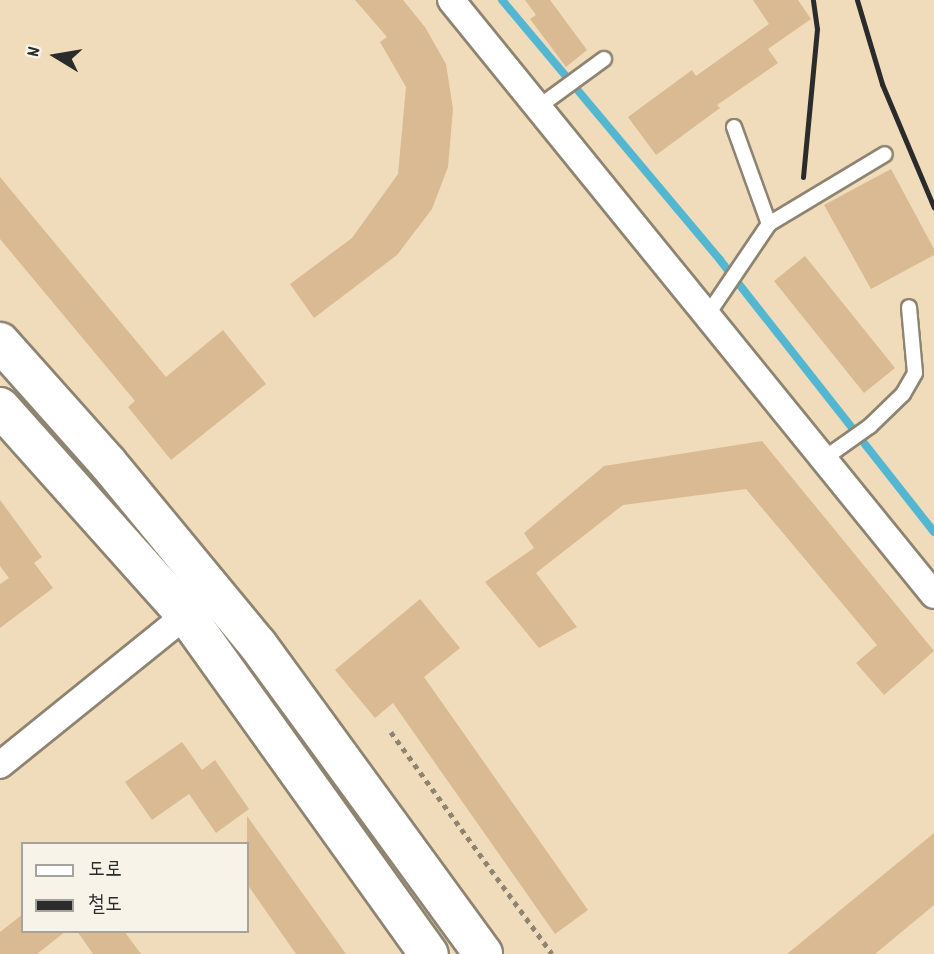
<!DOCTYPE html>
<meta charset="utf-8">
<style>
body{margin:0}
#map{position:relative;width:934px;height:954px;overflow:hidden;background:#f0dcba;font-family:Dekko,"Poor Story",sans-serif}
div>[style]{position:absolute}
[style*='--x']{left:calc(var(--x)*1px);top:calc(var(--y)*1px);width:calc(var(--w)*1px);rotate:calc(var(--a)*1deg)}
.stream>*{height:8px;margin:-4px;padding:0 4px;transform-origin:4px;border-radius:4px;background:#54b7d2}
.building>*{inset:0;background:#daba93}
.path>*{height:4.5px;margin-top:-2.25px;transform-origin:0;background:repeating-linear-gradient(90deg,#8e8472 0 5px,transparent 0 10px)}
.roads{filter:drop-shadow(2px 0 #8e8472) drop-shadow(-2px 0 #8e8472) drop-shadow(0 2px #8e8472) drop-shadow(0 -2px #8e8472)}
.lane>*{height:14px;margin:-7px;padding:0 7px;transform-origin:7px;border-radius:7px;background:#fff}
.street>*{height:26px;margin:-13px;padding:0 13px;transform-origin:13px;border-radius:13px;background:#fff}
.secondary>*{height:38px;margin:-19px;padding:0 19px;transform-origin:19px;border-radius:19px;background:#fff}
.rail>*{height:5px;margin:-2.5px;padding:0 2.5px;transform-origin:2.5px;border-radius:2.5px;background:#2b2b2b}
span{translate:-50% -50%;white-space:nowrap;text-align:center;line-height:1.15;-webkit-text-stroke:5px #f7f3e8;paint-order:stroke}
.legend{position:absolute;left:21px;top:842px;width:228px;height:91px;box-sizing:border-box;background:#f7f3e8;border:2px solid #a5a39c;margin:0;padding:9px 12px;list-style:none;font-size:21px;color:#2b2b2b}
.legend li{display:flex;align-items:center;gap:14px;height:35px}
.legend b{width:35px;border:2px solid #a5a39c}
.north{position:absolute;left:21px;top:21px;width:70px;height:70px;-webkit-text-stroke:5px #f7f3e8;paint-order:stroke;rotate:281deg;font-size:19px;font-weight:700;line-height:28px;text-align:center;color:#2b2b2b}
.north::after{content:'';display:block;margin:auto;width:24px;height:32px;background:#2b2b2b;clip-path:polygon(50% 0,100% 100%,50% 72%,0 100%)}
</style>
<div id="map">
<div class="stream">
<i style="--x:502;--y:0;--w:339;--a:50"></i>
<i style="--x:720;--y:260;--w:346;--a:51.8"></i>
</div>
<div class="building">
<i style="clip-path:polygon(355px 0,403px 0,425px 27px,446px 64px,453px 109px,448px 167px,432px 209px,397px 255px,314px 318px,290px 284px,352px 238px,398px 174px,406px 87px,380px 42px,387px 37px)"></i>
<i style="clip-path:polygon(525px 0,550px 0,587px 50px,566px 67px,530px 19px,536px 15px)"></i>
<i style="clip-path:polygon(753px 0,798px 0,811px 19px,768px 49px,778px 63px,717px 105px,720px 108px,656px 155px,628px 117px,692px 70px,696px 76px,769px 24px)"></i>
<i style="clip-path:polygon(891px 169px,934px 249px,934px 255px,871px 289px,824px 205px)"></i>
<i style="clip-path:polygon(0 177px,166px 377px,223px 330px,266px 384px,171px 460px,128px 407px,135px 401px,0 239px)"></i>
<i style="clip-path:polygon(805px 256px,895px 368px,864px 393px,774px 281px)"></i>
<i style="clip-path:polygon(762px 441px,934px 651px,884px 695px,856px 663px,877px 645px,746px 489px,623px 505px,536px 573px,577px 627px,539px 648px,485px 582px,534px 548px,524px 533px,604px 466px)"></i>
<i style="clip-path:polygon(0 500px,42px 557px,34px 563px,53px 588px,0 628px,0 584px,9px 578px,0 566px)"></i>
<i style="clip-path:polygon(420px 599px,460px 648px,424px 677px,588px 910px,555px 934px,393px 703px,375px 718px,335px 670px)"></i>
<i style="clip-path:polygon(182px 742px,202px 770px,215px 760px,249px 809px,216px 833px,189px 794px,152px 820px,125px 782px)"></i>
<i style="clip-path:polygon(247px 816px,346px 954px,296px 954px,247px 884px)"></i>
<i style="clip-path:polygon(934px 833px,934px 905px,875px 954px,787px 954px)"></i>
<i style="clip-path:polygon(23px 914px,23px 931px,66px 931px,37px 954px,0 954px,0 932px)"></i>
<i style="clip-path:polygon(77px 931px,124px 931px,141px 954px,93px 954px)"></i>
</div>
<div class="path">
<i style="--x:391;--y:732;--w:274;--a:54"></i>
</div>
<div class="roads">
<div class="lane">
<i style="--x:537;--y:108;--w:83;--a:-36.2"></i>
<i style="--x:734;--y:127;--w:103;--a:70.2"></i>
<i style="--x:706;--y:317;--w:112;--a:-55.9"></i>
<i style="--x:769;--y:224;--w:135;--a:-31.1"></i>
<i style="--x:822;--y:460;--w:59;--a:-35.3"></i>
<i style="--x:870;--y:426;--w:46;--a:-44.1"></i>
<i style="--x:903;--y:394;--w:24;--a:-60"></i>
<i style="--x:915;--y:373;--w:66;--a:-95.2"></i>
</div>
<div class="street">
<i style="--x:451;--y:0;--w:766;--a:50.93"></i>
<i style="--x:0;--y:765;--w:239;--a:-38.9"></i>
<i style="--x:186;--y:615;--w:16;--a:-47"></i>
</div>
<div class="secondary">
<i style="--x:0;--y:342;--w:161;--a:48.3"></i>
<i style="--x:107;--y:462;--w:237;--a:50.5"></i>
<i style="--x:258;--y:645;--w:382;--a:53.9"></i>
<i style="--x:0;--y:407;--w:279;--a:48.2"></i>
<i style="--x:186;--y:615;--w:417;--a:54.4"></i>
</div>
</div>
<div class="rail">
<i style="--x:857;--y:0;--w:88;--a:73.4"></i>
<i style="--x:882;--y:84;--w:134;--a:67.2"></i>
<i style="--x:803;--y:177;--w:149;--a:-84.6"></i>
<i style="--x:817;--y:29;--w:29;--a:-98"></i>
</div>
<ul class="legend">
<li><b style="height:9px;background:#fff"></b>도로</li>
<li><b style="height:9px;background:#2b2b2b"></b>철도</li>
</ul>
<div class="north">N</div>
</div>
